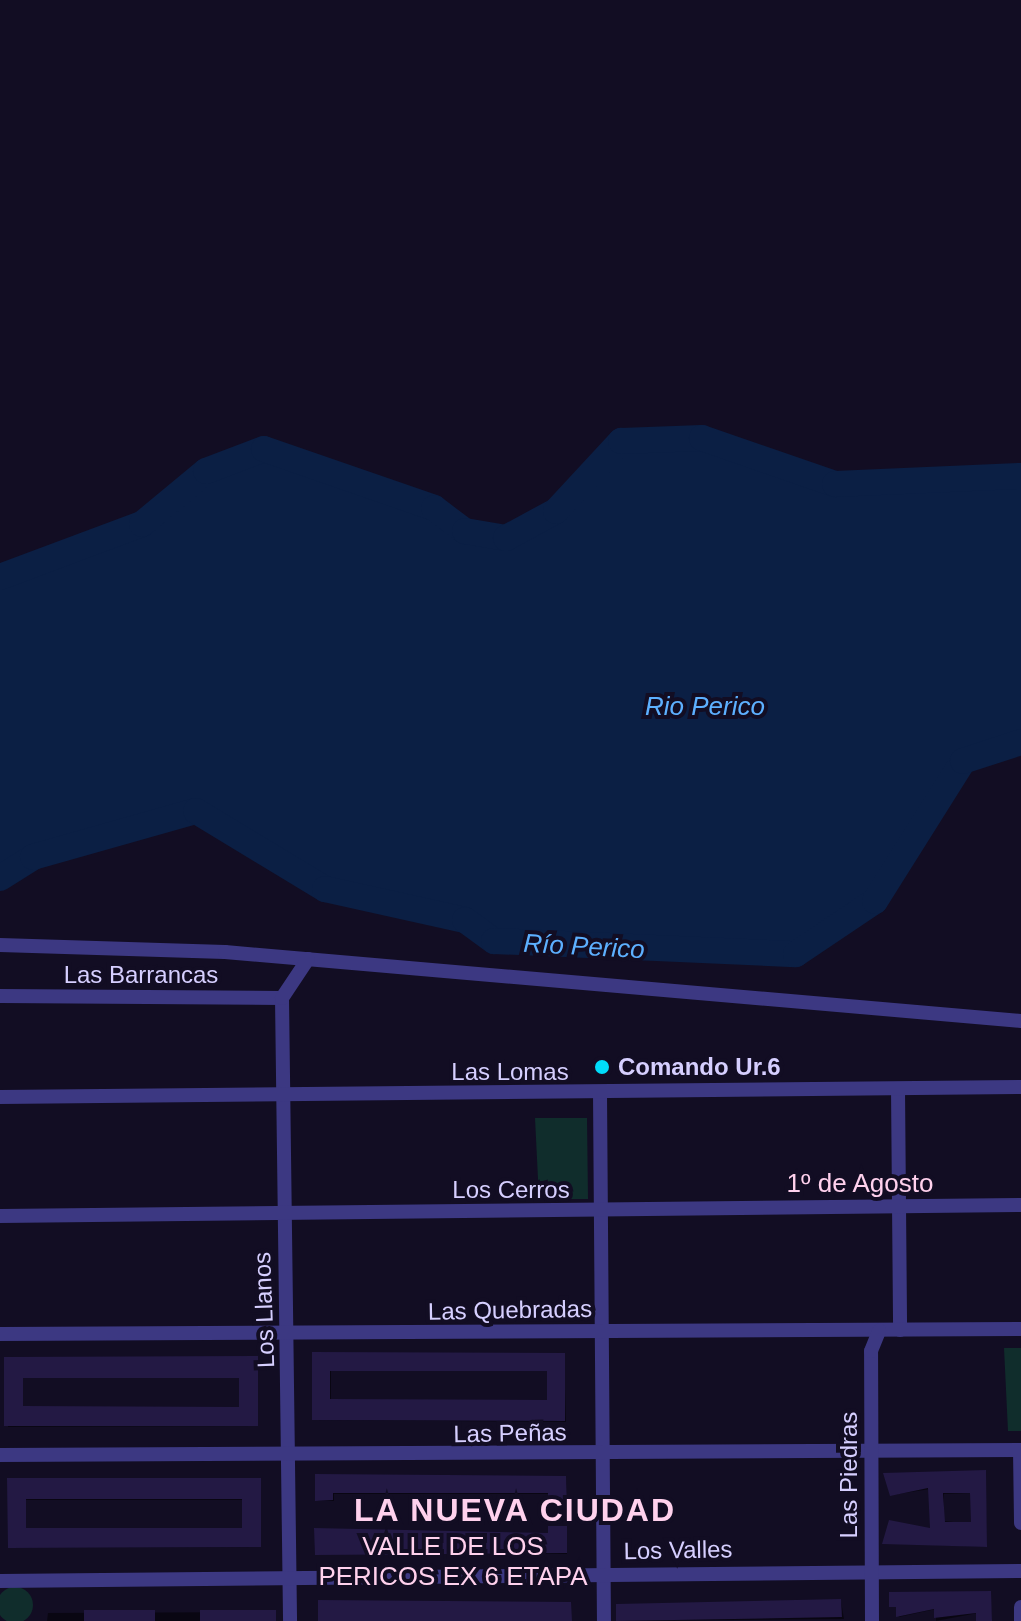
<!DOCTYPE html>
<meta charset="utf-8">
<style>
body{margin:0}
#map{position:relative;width:1021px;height:1621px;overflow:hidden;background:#120d23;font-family:Helvetica,sans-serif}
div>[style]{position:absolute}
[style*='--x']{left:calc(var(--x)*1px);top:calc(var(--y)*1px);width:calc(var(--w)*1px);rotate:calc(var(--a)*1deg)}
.green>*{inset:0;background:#102d2c}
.round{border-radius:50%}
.water>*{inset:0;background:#0b1f44}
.shadow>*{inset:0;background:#0007}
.river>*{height:26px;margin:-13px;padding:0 13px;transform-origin:13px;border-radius:13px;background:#0b1f44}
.building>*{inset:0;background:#231944}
.minor>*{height:14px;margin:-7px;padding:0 7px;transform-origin:7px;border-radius:7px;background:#3c3882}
.dots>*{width:22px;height:22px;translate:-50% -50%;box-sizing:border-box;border:4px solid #120d23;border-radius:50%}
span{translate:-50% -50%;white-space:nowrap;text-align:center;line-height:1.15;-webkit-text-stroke:8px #120d23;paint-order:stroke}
.street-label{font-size:24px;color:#d6cfff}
.poi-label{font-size:24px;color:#d6cfff;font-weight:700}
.left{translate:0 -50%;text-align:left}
.water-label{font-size:26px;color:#5db0ff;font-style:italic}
.neighbourhood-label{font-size:26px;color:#ffd1ed}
.district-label{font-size:32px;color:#ffd1ed;font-weight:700;letter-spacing:2px}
</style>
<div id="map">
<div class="green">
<i style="clip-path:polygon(535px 1118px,587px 1118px,588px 1199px,539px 1199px)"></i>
<i style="clip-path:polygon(1004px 1348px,1021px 1348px,1021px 1431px,1008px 1431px)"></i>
<i class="round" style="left:-3px;top:1587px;width:36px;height:36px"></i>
</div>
<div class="water">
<i style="clip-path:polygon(702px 438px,835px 484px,1021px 476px,1021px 742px,963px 761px,875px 901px,796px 954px,494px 941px,465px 920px,325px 889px,196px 811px,34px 857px,0 878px,0 577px,142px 524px,206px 471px,264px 449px,434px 508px,465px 531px,506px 538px,556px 511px,621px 441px)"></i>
</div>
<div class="shadow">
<i style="clip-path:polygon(evenodd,314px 1354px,564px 1355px,566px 1422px,315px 1420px,314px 1354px,331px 1371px,549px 1371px,549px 1402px,331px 1401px,331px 1371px)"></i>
<i style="clip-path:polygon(evenodd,6px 1359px,257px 1358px,258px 1426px,8px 1427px,6px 1359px,23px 1378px,241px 1378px,241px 1409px,23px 1408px,23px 1378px)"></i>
<i style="clip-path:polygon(evenodd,985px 1472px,987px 1547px,884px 1543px,932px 1530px,930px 1489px,892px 1495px,985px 1472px,972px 1493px,973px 1524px,944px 1521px,944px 1494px,972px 1493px)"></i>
<i style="clip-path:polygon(317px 1476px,566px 1478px,567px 1503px,552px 1503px,550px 1494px,334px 1494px,334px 1501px,318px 1501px)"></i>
<i style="clip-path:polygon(evenodd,9px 1480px,260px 1480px,261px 1547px,11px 1548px,9px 1480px,26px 1500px,244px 1500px,244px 1530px,26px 1530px,26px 1500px)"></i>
<i style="clip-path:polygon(566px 1528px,567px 1554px,317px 1554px,550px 1536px)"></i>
<i style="clip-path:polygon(990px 1593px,992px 1621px,978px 1621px,978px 1613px,936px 1621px,936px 1609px,899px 1617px,892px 1594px)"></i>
<i style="clip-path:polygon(841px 1601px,844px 1619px,618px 1621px,618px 1606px)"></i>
<i style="clip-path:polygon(262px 1612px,263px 1621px,47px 1621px,48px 1613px)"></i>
</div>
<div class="river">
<i style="--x:0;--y:577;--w:152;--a:-20.5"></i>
<i style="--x:142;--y:524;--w:83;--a:-39.6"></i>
<i style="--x:206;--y:471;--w:62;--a:-20.8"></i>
<i style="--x:264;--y:449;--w:180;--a:19.1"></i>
<i style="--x:434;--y:508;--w:39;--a:37"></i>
<i style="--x:465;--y:531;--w:42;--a:9.7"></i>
<i style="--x:506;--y:538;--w:57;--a:-28.4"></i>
<i style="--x:556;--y:511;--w:96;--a:-47.1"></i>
<i style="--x:621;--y:441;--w:81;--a:-2.1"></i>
<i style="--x:702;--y:438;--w:141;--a:19.1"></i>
<i style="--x:835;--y:484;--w:186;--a:-2.5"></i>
<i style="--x:0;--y:878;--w:39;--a:-32"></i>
<i style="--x:33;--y:857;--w:169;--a:-15.8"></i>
<i style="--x:196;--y:811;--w:151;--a:31.2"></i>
<i style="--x:325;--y:889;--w:143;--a:12.5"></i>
<i style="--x:465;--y:920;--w:36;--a:36"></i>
<i style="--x:494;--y:941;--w:302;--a:2.5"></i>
<i style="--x:796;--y:954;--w:95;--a:-33.9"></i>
<i style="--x:875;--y:901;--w:165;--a:-57.8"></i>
<i style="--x:963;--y:761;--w:61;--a:-18.1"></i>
</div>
<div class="building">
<i style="clip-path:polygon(evenodd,312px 1352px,565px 1353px,565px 1421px,312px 1420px,312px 1352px,330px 1371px,547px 1371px,547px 1400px,330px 1399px,330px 1371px)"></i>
<i style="clip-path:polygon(evenodd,258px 1356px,258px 1426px,4px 1426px,4px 1357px,258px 1356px,23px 1378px,239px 1378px,239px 1407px,23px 1406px,23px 1378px)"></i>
<i style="clip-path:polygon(evenodd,986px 1470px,987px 1547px,882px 1544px,889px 1520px,930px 1528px,928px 1488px,890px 1496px,883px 1473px,986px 1470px,943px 1493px,970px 1493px,971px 1522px,945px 1522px,943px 1493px)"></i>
<i style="clip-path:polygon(315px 1474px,566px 1476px,567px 1503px,548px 1503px,548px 1493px,333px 1493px,333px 1500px,315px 1501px)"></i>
<i style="clip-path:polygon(evenodd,7px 1478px,261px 1478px,261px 1547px,8px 1548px,7px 1478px,26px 1499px,242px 1499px,242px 1528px,26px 1528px,26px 1499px)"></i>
<i style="clip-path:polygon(548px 1526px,567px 1526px,567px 1553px,315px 1555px,314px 1528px,548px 1533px)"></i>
<i style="clip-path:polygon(991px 1591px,992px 1621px,976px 1621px,976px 1613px,934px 1618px,934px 1609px,896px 1617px,896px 1607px,889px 1607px,889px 1592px)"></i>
<i style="clip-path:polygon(841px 1599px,842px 1617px,616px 1621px,616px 1604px)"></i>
<i style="clip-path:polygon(318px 1600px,571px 1602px,572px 1621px,318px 1621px)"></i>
<i style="clip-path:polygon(84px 1610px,155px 1610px,155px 1621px,84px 1621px)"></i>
<i style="clip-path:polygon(200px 1610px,276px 1610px,276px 1621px,200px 1621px)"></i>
</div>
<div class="minor">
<i style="--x:0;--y:945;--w:225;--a:1.8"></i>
<i style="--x:225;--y:952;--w:799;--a:4.95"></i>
<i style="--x:0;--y:996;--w:282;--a:0.4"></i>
<i style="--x:282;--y:998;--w:623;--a:89.26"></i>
<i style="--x:282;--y:998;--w:47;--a:-56.3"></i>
<i style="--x:898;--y:1089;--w:241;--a:89.5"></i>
<i style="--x:600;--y:1093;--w:528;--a:89.57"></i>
<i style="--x:0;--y:1097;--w:1021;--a:-0.56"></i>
<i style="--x:0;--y:1216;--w:1021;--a:-0.62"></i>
<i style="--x:0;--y:1334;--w:1021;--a:-0.28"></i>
<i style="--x:1020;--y:1450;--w:73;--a:89.2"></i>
<i style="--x:0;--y:1455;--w:1021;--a:-0.28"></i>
<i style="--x:0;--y:1581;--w:1021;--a:-0.56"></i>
<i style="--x:872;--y:1621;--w:270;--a:-90.2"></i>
<i style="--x:871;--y:1351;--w:22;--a:-68"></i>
<i style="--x:1021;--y:1621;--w:14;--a:-90"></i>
</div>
<div class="dots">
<i style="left:602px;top:1067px;background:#00dcfa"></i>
</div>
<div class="street-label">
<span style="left:141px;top:975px">Las Barrancas</span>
<span style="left:510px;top:1072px">Las Lomas</span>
<span style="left:511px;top:1190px">Los Cerros</span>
<span style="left:264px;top:1310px;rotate:-92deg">Los Llanos</span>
<span style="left:510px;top:1310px;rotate:-1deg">Las Quebradas</span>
<span style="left:510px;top:1433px;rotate:-1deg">Las Peñas</span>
<span style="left:849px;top:1475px;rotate:-90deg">Las Piedras</span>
<span style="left:678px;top:1550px;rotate:-1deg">Los Valles</span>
</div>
<div class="poi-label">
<span class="left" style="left:618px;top:1067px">Comando Ur.6</span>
</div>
<div class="water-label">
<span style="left:705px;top:707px">Rio Perico</span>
<span style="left:584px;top:947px;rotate:3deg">Río Perico</span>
</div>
<div class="neighbourhood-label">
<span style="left:860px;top:1184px">1º de Agosto</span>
<span style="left:453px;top:1562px">VALLE DE LOS<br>PERICOS EX 6 ETAPA</span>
</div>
<div class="district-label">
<span style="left:515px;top:1510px">LA NUEVA CIUDAD</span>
</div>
</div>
